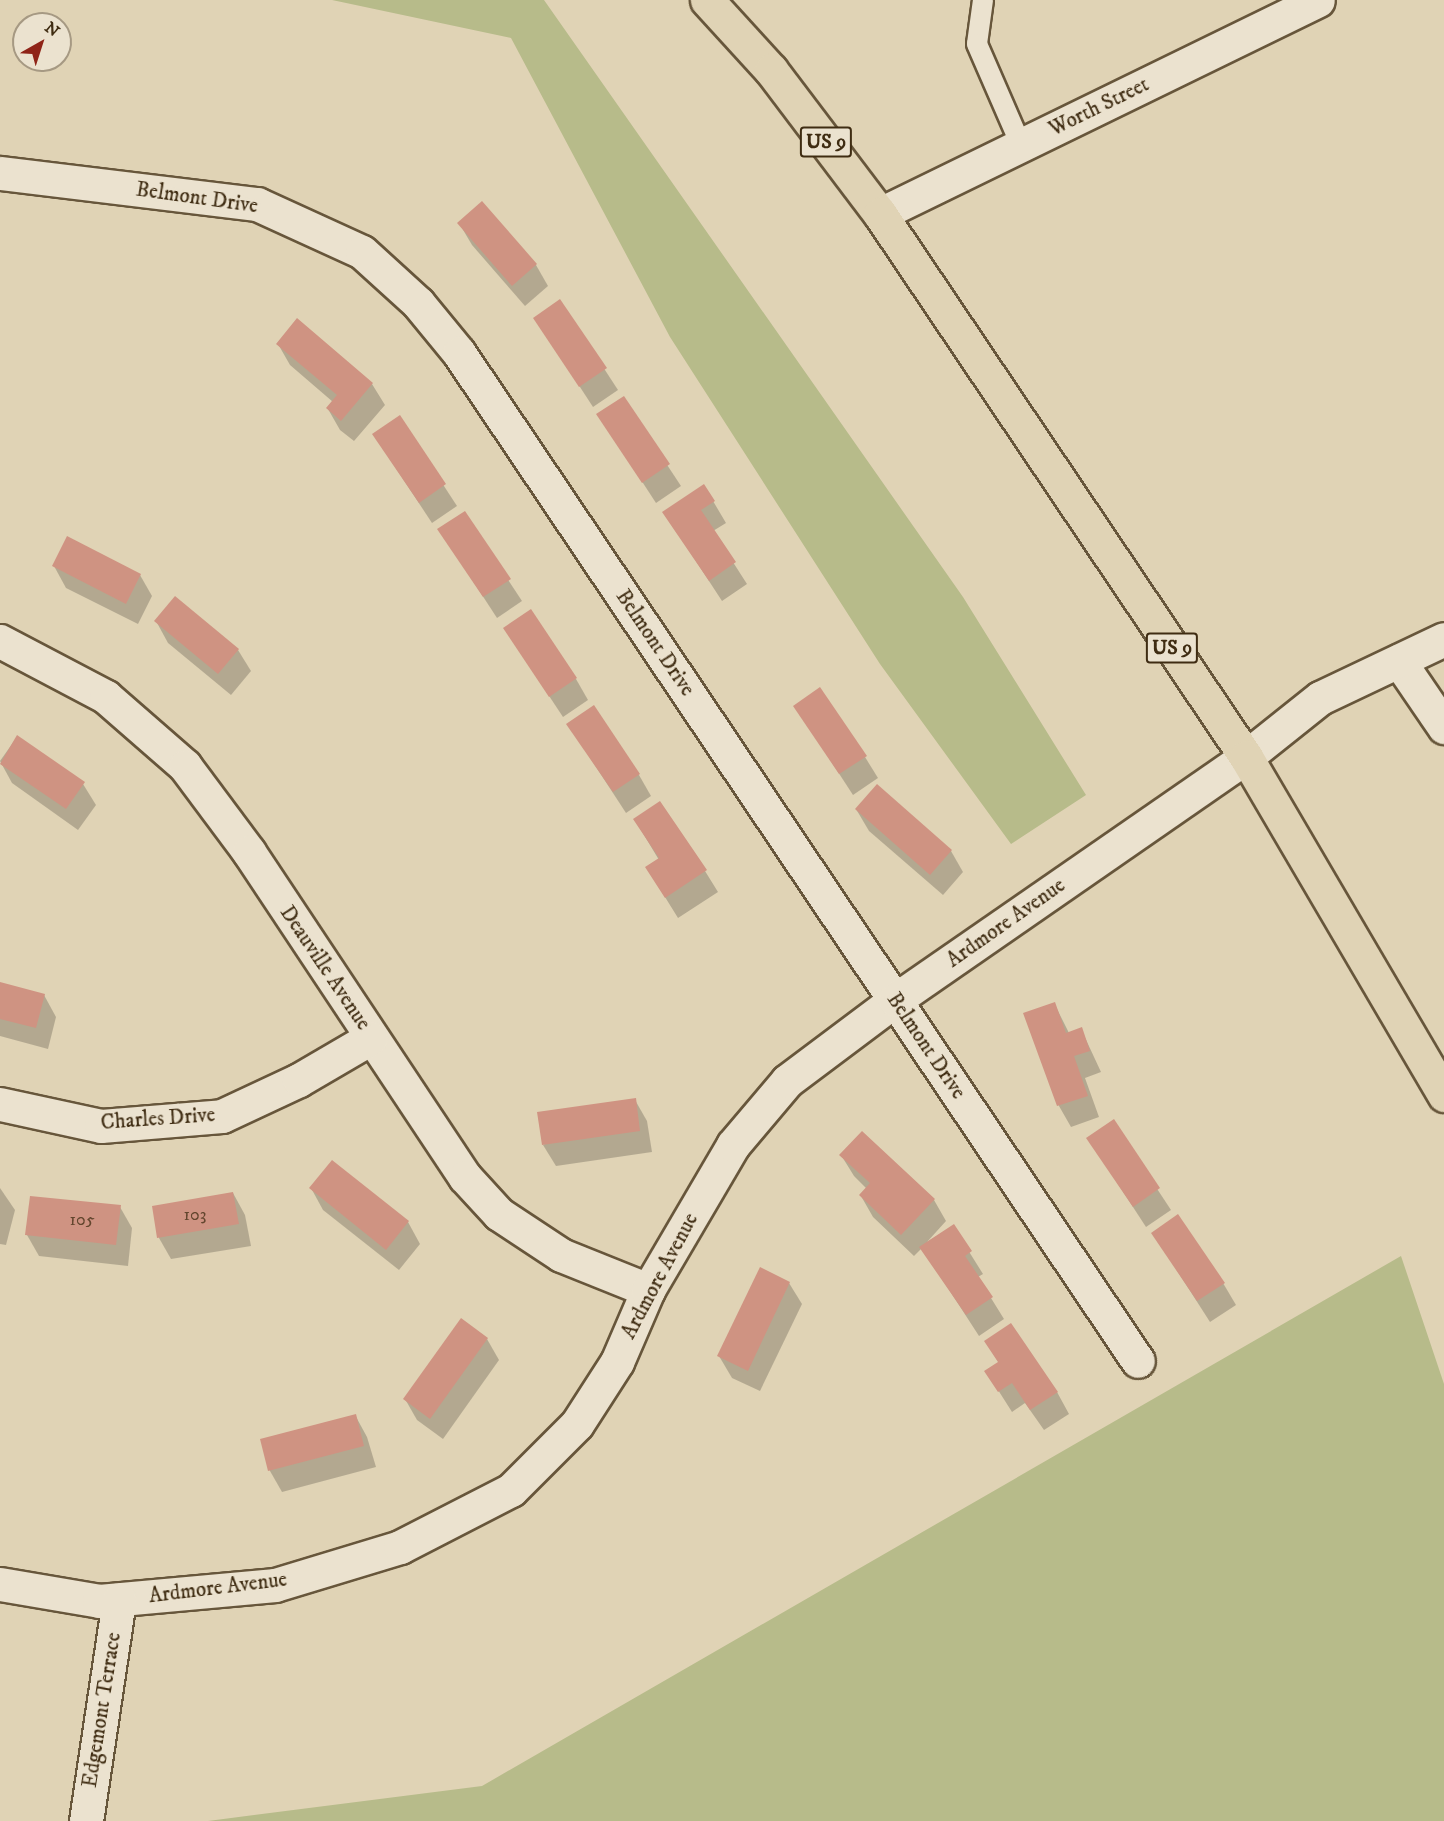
<!DOCTYPE html>
<style>
body{margin:0}
#map{position:relative;width:1444px;height:1821px;overflow:hidden;background:#e0d3b5;font-family:"IM FELL DW Pica",serif}
div>[style]{position:absolute}
[style*='--x']{left:calc(var(--x)*1px);top:calc(var(--y)*1px);width:calc(var(--w)*1px);rotate:calc(var(--a)*1deg)}
.green>*{inset:0;background:#b7bb8a}
.shadow>*{inset:0;background:#0003}
.building>*{inset:0;background:#cf9382}
.roads{filter:drop-shadow(2px 0 #67563b) drop-shadow(-2px 0 #67563b) drop-shadow(0 2px #67563b) drop-shadow(0 -2px #67563b)}
.lane>*{height:20px;margin:-10px;padding:0 10px;transform-origin:10px;border-radius:10px;background:#ebe2cf}
.street>*{height:33px;margin:-16.5px;padding:0 16.5px;transform-origin:16.5px;border-radius:16.5px;background:#ebe2cf}
.secondary>*{height:33px;margin:-16.5px;padding:0 16.5px;transform-origin:16.5px;border-radius:16.5px;background:#ebe2cf}
.highway>*{height:33px;margin:-16.5px;padding:0 16.5px;transform-origin:16.5px;border-radius:16.5px;background:#e0d3b5}
span{translate:-50% -50%;white-space:nowrap;text-align:center;line-height:1.15;-webkit-text-stroke:4.5px #ebe2cf;paint-order:stroke}
.number-label{font-size:18px;color:#63462e}
.number-label span{-webkit-text-stroke-width:0}
.shield-label span{padding:2px 4px;background:#ebe2cf;border:2px solid;border-radius:4px;-webkit-text-stroke-width:0}
.shield-label{font-size:20px;color:#3f2c12;font-weight:700}
.street-label{font-size:21px;color:#3f2c12}
.north{position:absolute;left:12px;top:12px;width:60px;height:60px;box-sizing:border-box;background:#ebe2cf;border:2px solid #a69983;border-radius:50%;rotate:39deg;font-size:16px;font-weight:700;line-height:24px;text-align:center;color:#3f2c12}
.north::after{content:'';display:block;margin:auto;width:21px;height:27px;background:#8f2418;clip-path:polygon(50% 0,100% 100%,50% 72%,0 100%)}
</style>
<div id="map">
<div class="green">
<i style="clip-path:polygon(332px 0,544px 0,963px 597px,1086px 795px,1011px 844px,880px 664px,670px 337px,511px 38px)"></i>
<i style="clip-path:polygon(1401px 1256px,1444px 1384px,1444px 1821px,208px 1821px,482px 1786px)"></i>
</div>
<div class="shadow">
<i style="clip-path:polygon(459px 223px,536px 265px,548px 286px,525px 306px,472px 245px)"></i>
<i style="clip-path:polygon(560px 301px,618px 390px,593px 407px,535px 318px)"></i>
<i style="clip-path:polygon(278px 344px,372px 384px,385px 405px,354px 441px,340px 430px,328px 409px,333px 402px,290px 365px)"></i>
<i style="clip-path:polygon(623px 398px,681px 486px,656px 503px,598px 414px)"></i>
<i style="clip-path:polygon(399px 417px,457px 506px,432px 523px,374px 435px)"></i>
<i style="clip-path:polygon(713px 501px,726px 523px,713px 531px,747px 584px,722px 601px,664px 512px)"></i>
<i style="clip-path:polygon(464px 513px,522px 601px,497px 618px,439px 529px)"></i>
<i style="clip-path:polygon(54px 566px,140px 575px,152px 596px,138px 624px,66px 588px)"></i>
<i style="clip-path:polygon(175px 598px,238px 650px,251px 671px,231px 695px,168px 643px,156px 621px)"></i>
<i style="clip-path:polygon(518px 649px,576px 679px,588px 700px,563px 717px)"></i>
<i style="clip-path:polygon(795px 706px,865px 757px,878px 778px,853px 795px)"></i>
<i style="clip-path:polygon(568px 724px,639px 775px,651px 796px,626px 813px)"></i>
<i style="clip-path:polygon(17px 737px,83px 784px,96px 805px,78px 830px,12px 783px,0 761px)"></i>
<i style="clip-path:polygon(856px 809px,951px 851px,963px 872px,943px 895px,869px 831px)"></i>
<i style="clip-path:polygon(635px 820px,705px 871px,718px 892px,678px 918px,647px 868px,659px 860px)"></i>
<i style="clip-path:polygon(0 983px,44px 995px,56px 1017px,48px 1049px,0 1036px)"></i>
<i style="clip-path:polygon(1054px 1003px,1069px 1033px,1081px 1029px,1101px 1072px,1085px 1078px,1099px 1117px,1071px 1127px,1059px 1106px,1025px 1014px)"></i>
<i style="clip-path:polygon(635px 1100px,647px 1121px,652px 1152px,556px 1166px,543px 1145px)"></i>
<i style="clip-path:polygon(1113px 1122px,1171px 1210px,1146px 1227px,1088px 1138px)"></i>
<i style="clip-path:polygon(841px 1155px,934px 1200px,946px 1221px,927px 1242px,953px 1226px,983px 1274px,978px 1277px,1004px 1319px,979px 1336px,922px 1248px,914px 1256px,873px 1217px,861px 1196px,867px 1189px,854px 1176px)"></i>
<i style="clip-path:polygon(0 1188px,15px 1210px,6px 1245px,0 1244px)"></i>
<i style="clip-path:polygon(311px 1188px,408px 1222px,420px 1244px,399px 1270px,323px 1210px)"></i>
<i style="clip-path:polygon(233px 1193px,245px 1215px,251px 1246px,171px 1259px,159px 1238px,153px 1207px)"></i>
<i style="clip-path:polygon(120px 1207px,132px 1228px,128px 1266px,39px 1256px,27px 1235px)"></i>
<i style="clip-path:polygon(1153px 1233px,1223px 1283px,1236px 1305px,1210px 1322px)"></i>
<i style="clip-path:polygon(789px 1283px,802px 1304px,760px 1391px,732px 1378px,719px 1356px)"></i>
<i style="clip-path:polygon(487px 1339px,499px 1360px,443px 1439px,417px 1420px,405px 1399px)"></i>
<i style="clip-path:polygon(986px 1342px,1057px 1392px,1069px 1414px,1044px 1430px,1025px 1403px,1012px 1412px,986px 1371px,999px 1363px)"></i>
<i style="clip-path:polygon(355px 1415px,367px 1437px,376px 1467px,282px 1492px,270px 1471px,262px 1441px)"></i>
</div>
<div class="building">
<i style="clip-path:polygon(482px 201px,537px 264px,512px 286px,457px 223px)"></i>
<i style="clip-path:polygon(560px 299px,607px 368px,579px 387px,533px 318px)"></i>
<i style="clip-path:polygon(297px 318px,373px 383px,341px 421px,326px 408px,337px 395px,276px 344px)"></i>
<i style="clip-path:polygon(624px 396px,670px 464px,642px 483px,596px 414px)"></i>
<i style="clip-path:polygon(400px 415px,446px 484px,419px 503px,372px 434px)"></i>
<i style="clip-path:polygon(704px 484px,715px 501px,701px 510px,736px 562px,709px 581px,662px 512px)"></i>
<i style="clip-path:polygon(465px 511px,511px 579px,483px 597px,437px 529px)"></i>
<i style="clip-path:polygon(67px 536px,141px 574px,126px 604px,52px 566px)"></i>
<i style="clip-path:polygon(175px 596px,239px 649px,218px 674px,154px 621px)"></i>
<i style="clip-path:polygon(531px 609px,577px 678px,549px 697px,503px 628px)"></i>
<i style="clip-path:polygon(820px 687px,867px 756px,839px 774px,793px 706px)"></i>
<i style="clip-path:polygon(594px 705px,640px 774px,613px 792px,566px 724px)"></i>
<i style="clip-path:polygon(17px 735px,85px 782px,66px 809px,0 764px)"></i>
<i style="clip-path:polygon(877px 784px,952px 850px,930px 875px,855px 809px)"></i>
<i style="clip-path:polygon(660px 801px,707px 870px,665px 898px,645px 867px,659px 858px,633px 819px)"></i>
<i style="clip-path:polygon(0 982px,45px 994px,36px 1028px,0 1019px)"></i>
<i style="clip-path:polygon(1055px 1002px,1066px 1033px,1082px 1027px,1090px 1051px,1074px 1056px,1088px 1096px,1057px 1106px,1023px 1013px)"></i>
<i style="clip-path:polygon(636px 1098px,640px 1131px,542px 1145px,537px 1112px)"></i>
<i style="clip-path:polygon(1114px 1119px,1160px 1188px,1133px 1207px,1086px 1138px)"></i>
<i style="clip-path:polygon(862px 1131px,935px 1199px,901px 1235px,859px 1195px,870px 1183px,839px 1155px)"></i>
<i style="clip-path:polygon(332px 1160px,409px 1221px,386px 1250px,309px 1188px)"></i>
<i style="clip-path:polygon(233px 1192px,239px 1224px,157px 1238px,152px 1206px)"></i>
<i style="clip-path:polygon(30px 1196px,121px 1205px,116px 1245px,25px 1235px)"></i>
<i style="clip-path:polygon(1178px 1214px,1225px 1283px,1197px 1301px,1151px 1233px)"></i>
<i style="clip-path:polygon(954px 1224px,972px 1251px,965px 1256px,993px 1297px,966px 1315px,919px 1247px)"></i>
<i style="clip-path:polygon(760px 1267px,790px 1282px,748px 1371px,717px 1356px)"></i>
<i style="clip-path:polygon(461px 1318px,488px 1338px,430px 1419px,403px 1399px)"></i>
<i style="clip-path:polygon(1011px 1323px,1058px 1392px,1030px 1410px,1012px 1383px,998px 1392px,984px 1371px,998px 1362px,984px 1341px)"></i>
<i style="clip-path:polygon(356px 1414px,364px 1446px,268px 1471px,260px 1439px)"></i>
</div>
<div class="roads">
<div class="lane">
<i style="--x:983;--y:0;--w:44;--a:97.8"></i>
<i style="--x:977;--y:44;--w:110;--a:66.5"></i>
</div>
<div class="street">
<i style="--x:0;--y:173;--w:259;--a:6.9"></i>
<i style="--x:257;--y:204;--w:115;--a:24.6"></i>
<i style="--x:362;--y:252;--w:76;--a:42.3"></i>
<i style="--x:418;--y:303;--w:65;--a:50.6"></i>
<i style="--x:459;--y:353;--w:1215;--a:56.04"></i>
<i style="--x:880;--y:214;--w:487;--a:-26"></i>
<i style="--x:0;--y:641;--w:120;--a:27.8"></i>
<i style="--x:106;--y:697;--w:105;--a:41.1"></i>
<i style="--x:185;--y:766;--w:107;--a:53.3"></i>
<i style="--x:249;--y:852;--w:390;--a:56.4"></i>
<i style="--x:465;--y:1177;--w:50;--a:47.4"></i>
<i style="--x:499;--y:1214;--w:74;--a:33.5"></i>
<i style="--x:561;--y:1255;--w:94;--a:21.9"></i>
<i style="--x:0;--y:1104;--w:103;--a:12.3"></i>
<i style="--x:101;--y:1126;--w:121;--a:-4.7"></i>
<i style="--x:222;--y:1116;--w:85;--a:-25.1"></i>
<i style="--x:299;--y:1080;--w:83;--a:-30.3"></i>
<i style="--x:0;--y:1584;--w:100;--a:9.7"></i>
<i style="--x:99;--y:1601;--w:177;--a:-5.2"></i>
<i style="--x:275;--y:1585;--w:131;--a:-16.9"></i>
<i style="--x:400;--y:1547;--w:125;--a:-27.2"></i>
<i style="--x:511;--y:1490;--w:93;--a:-45"></i>
<i style="--x:577;--y:1424;--w:74;--a:-57.2"></i>
<i style="--x:617;--y:1362;--w:78;--a:-66.7"></i>
<i style="--x:648;--y:1290;--w:168;--a:-59.6"></i>
<i style="--x:733;--y:1145;--w:84;--a:-49.8"></i>
<i style="--x:787;--y:1081;--w:135;--a:-36.9"></i>
<i style="--x:895;--y:1000;--w:427;--a:-34.7"></i>
<i style="--x:86;--y:1821;--w:224;--a:-81.5"></i>
</div>
<div class="secondary">
<i style="--x:1399;--y:661;--w:80;--a:55.7"></i>
<i style="--x:1246;--y:757;--w:95;--a:-38.6"></i>
<i style="--x:1320;--y:698;--w:137;--a:-25.4"></i>
</div>
<div class="highway">
<i style="--x:707;--y:0;--w:95;--a:47.6"></i>
<i style="--x:771;--y:70;--w:181;--a:52.9"></i>
<i style="--x:880;--y:214;--w:655;--a:56.02"></i>
<i style="--x:1246;--y:757;--w:392;--a:59.6"></i>
</div>
</div>
<div class="number-label">
<span style="left:195px;top:1215px">103</span>
<span style="left:82px;top:1220px">105</span>
</div>
<div class="shield-label">
<span style="left:826px;top:142px">US 9</span>
<span style="left:1172px;top:648px">US 9</span>
</div>
<div class="street-label">
<span style="left:1099px;top:107px;rotate:-26deg">Worth Street</span>
<span style="left:197px;top:198px;rotate:8deg">Belmont Drive</span>
<span style="left:655px;top:643px;rotate:56deg">Belmont Drive</span>
<span style="left:1006px;top:923px;rotate:-35deg">Ardmore Avenue</span>
<span style="left:325px;top:968px;rotate:56deg">Deauville Avenue</span>
<span style="left:926px;top:1046px;rotate:56deg">Belmont Drive</span>
<span style="left:158px;top:1119px;rotate:-4deg">Charles Drive</span>
<span style="left:660px;top:1276px;rotate:-62deg">Ardmore Avenue</span>
<span style="left:218px;top:1588px;rotate:-7deg">Ardmore Avenue</span>
<span style="left:102px;top:1710px;rotate:-81deg">Edgemont Terrace</span>
</div>
<div class="north">N</div>
</div>
